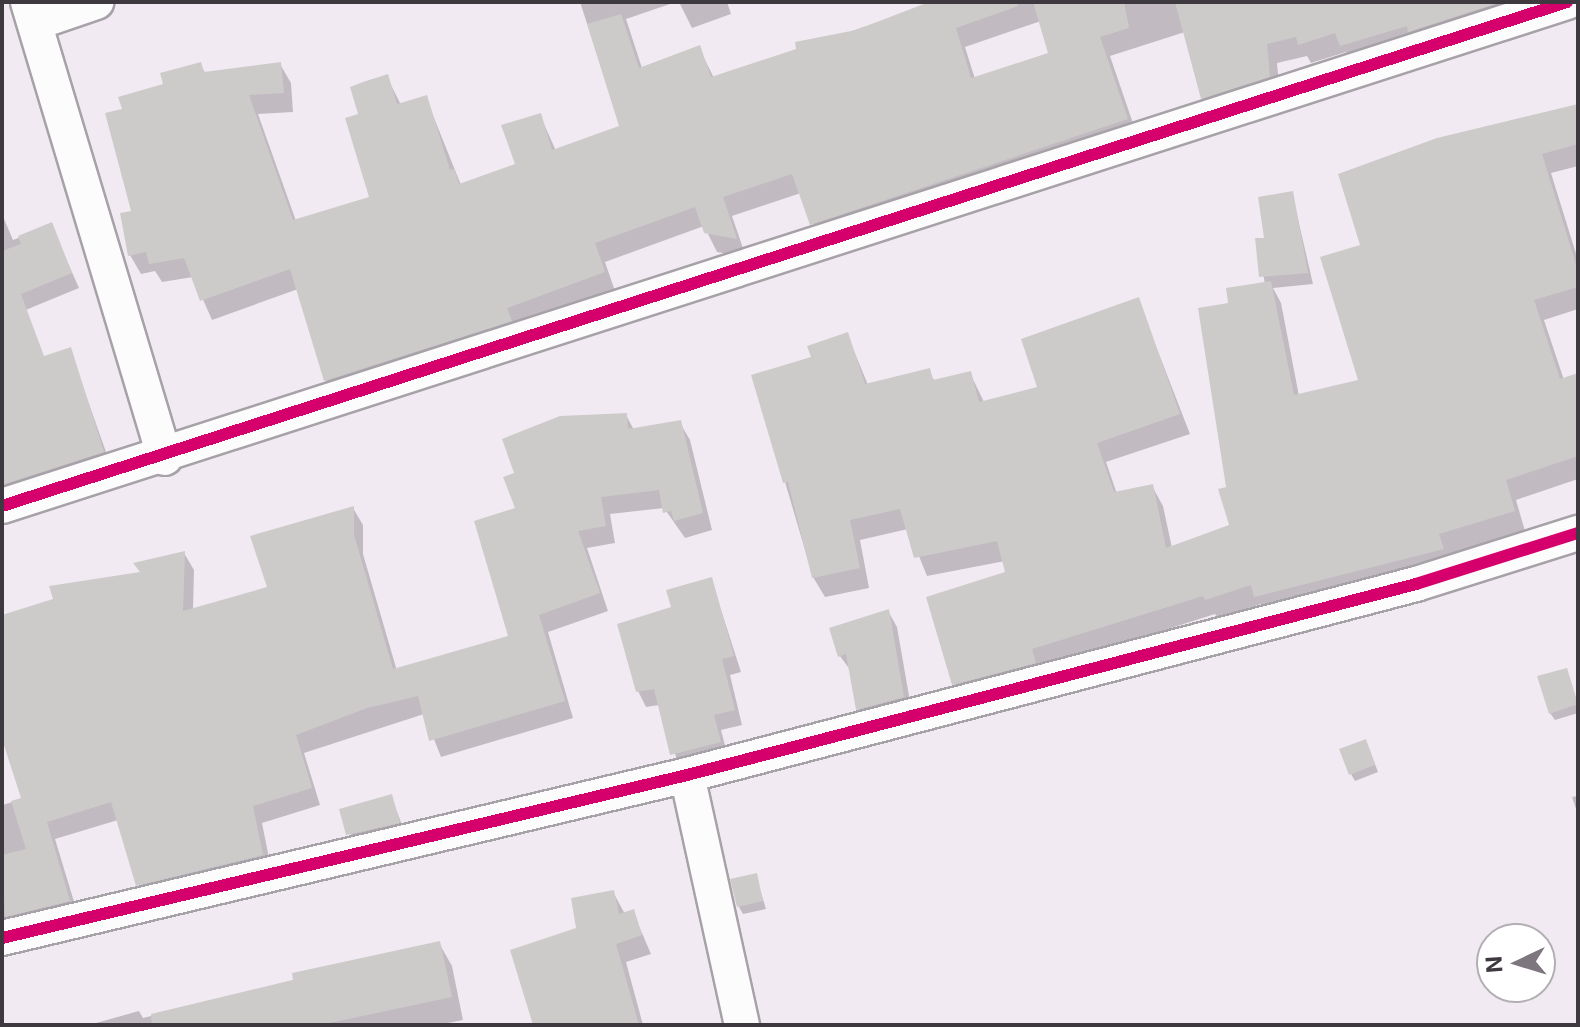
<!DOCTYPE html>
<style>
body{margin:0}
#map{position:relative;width:1580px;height:1027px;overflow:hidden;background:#f2eaf2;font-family:Inter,sans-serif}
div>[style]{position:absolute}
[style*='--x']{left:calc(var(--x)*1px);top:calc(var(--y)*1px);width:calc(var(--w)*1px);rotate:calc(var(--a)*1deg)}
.shadow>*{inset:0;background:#0003}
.building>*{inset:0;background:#cdcbca}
.roads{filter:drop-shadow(2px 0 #a7a1a8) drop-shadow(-2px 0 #a7a1a8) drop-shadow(0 2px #a7a1a8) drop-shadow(0 -2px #a7a1a8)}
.minor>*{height:34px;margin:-17px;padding:0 17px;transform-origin:17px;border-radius:17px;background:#fdfcfd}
.cycleway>*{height:12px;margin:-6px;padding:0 6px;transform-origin:6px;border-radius:6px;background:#d6006c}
span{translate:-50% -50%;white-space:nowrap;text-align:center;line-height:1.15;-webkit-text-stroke:6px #fff;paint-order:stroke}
.frame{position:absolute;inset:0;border:4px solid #3e383f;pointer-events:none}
.north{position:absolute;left:1476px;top:923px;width:80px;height:80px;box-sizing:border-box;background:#fff;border:2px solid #b2afb2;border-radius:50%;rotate:266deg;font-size:22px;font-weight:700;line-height:32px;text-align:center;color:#3e383f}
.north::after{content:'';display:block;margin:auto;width:28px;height:36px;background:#7d767e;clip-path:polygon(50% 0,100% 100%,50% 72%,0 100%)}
</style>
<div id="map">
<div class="shadow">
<i style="clip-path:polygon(evenodd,580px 2px,676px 2px,626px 19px,642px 68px,699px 48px,714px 78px,937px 2px,1569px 2px,1352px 64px,1346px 52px,1311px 63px,1307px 56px,1277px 63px,1280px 96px,1214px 117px,1203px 98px,1185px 32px,1110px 56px,1138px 138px,822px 243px,801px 193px,732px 216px,746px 257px,717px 252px,704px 226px,605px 262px,615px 291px,337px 399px,326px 380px,298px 289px,212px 320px,193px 277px,162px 282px,155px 271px,141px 274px,130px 255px,134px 212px,125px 110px,165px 85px,200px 64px,206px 74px,280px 64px,291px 83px,293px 112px,258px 114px,296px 221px,371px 198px,360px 115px,387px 77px,401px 105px,426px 98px,461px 185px,518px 165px,540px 115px,556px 151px,621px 128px,580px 2px,1041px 21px,1050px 55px,975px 79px,965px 47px,1041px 21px)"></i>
<i style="clip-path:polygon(679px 2px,727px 2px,731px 14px,692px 28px)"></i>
<i style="clip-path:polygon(1578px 106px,1578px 166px,1551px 173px,1578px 260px,1578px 309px,1544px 320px,1564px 380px,1578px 376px,1578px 479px,1516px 500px,1525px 531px,1449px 554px,1453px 569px,1267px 616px,1261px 604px,1218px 618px,1215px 614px,1042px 669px,965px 703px,954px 684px,1008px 573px,1005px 561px,927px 576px,908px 529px,860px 540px,869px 588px,825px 597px,813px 577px,785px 482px,814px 358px,847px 334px,868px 385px,929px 371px,935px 382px,970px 373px,984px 402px,1040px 389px,1138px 300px,1190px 434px,1106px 462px,1117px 494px,1152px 486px,1163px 506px,1172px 548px,1232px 526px,1230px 305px,1265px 284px,1257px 240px,1267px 239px,1292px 193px,1313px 284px,1273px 288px,1281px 303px,1299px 396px,1361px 381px,1362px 246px)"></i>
<i style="clip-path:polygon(2px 214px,13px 240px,51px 225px,79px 288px,11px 316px,2px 299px)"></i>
<i style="clip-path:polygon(70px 350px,112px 469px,2px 509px,2px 360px,45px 358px)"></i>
<i style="clip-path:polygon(626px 415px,634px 430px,680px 423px,690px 440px,712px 530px,685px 538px,664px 508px,610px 514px,615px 543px,587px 548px,608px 611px,548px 632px,573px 718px,441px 757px,424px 714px,304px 753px,320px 805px,262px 823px,272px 873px,147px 902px,118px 820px,55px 839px,79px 918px,2px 940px,2px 805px,24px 799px,2px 728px,2px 617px,141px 574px,184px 553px,194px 570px,193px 611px,270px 589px,353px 508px,363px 525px,363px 554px,397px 671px,510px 638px,518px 509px)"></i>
<i style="clip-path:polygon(711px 579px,741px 672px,730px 675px,742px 725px,721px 730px,728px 757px,680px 769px,659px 705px,646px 707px,638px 691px,674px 609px)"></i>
<i style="clip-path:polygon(888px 611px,897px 627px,912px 713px,866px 725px,858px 709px,851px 671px,840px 656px)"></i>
<i style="clip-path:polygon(1566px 670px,1578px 713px,1555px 720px,1550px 713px)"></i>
<i style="clip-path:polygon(1369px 748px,1378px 772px,1355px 781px,1351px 774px)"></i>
<i style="clip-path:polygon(391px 796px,407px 838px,357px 850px,341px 810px)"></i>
<i style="clip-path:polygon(1578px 796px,1578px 815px,1572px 797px)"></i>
<i style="clip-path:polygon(756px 876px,766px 909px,743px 914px,739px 907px)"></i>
<i style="clip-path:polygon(613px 892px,625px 914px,633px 912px,651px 954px,626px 962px,643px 1025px,535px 1025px,579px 929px)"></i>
<i style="clip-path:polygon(439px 943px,452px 966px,463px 1020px,438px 1025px,96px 1023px,139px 1011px,143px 1018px)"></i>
</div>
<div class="building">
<i style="clip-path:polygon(929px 2px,1017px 2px,1018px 6px,956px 28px,971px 78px,1048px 53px,1033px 2px,1124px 2px,1129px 28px,1100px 37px,1128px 119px,810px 225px,792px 174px,723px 197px,737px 239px,704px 233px,695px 207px,595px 243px,605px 272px,507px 308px,512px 321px,324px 381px,290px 269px,200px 301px,184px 258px,149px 264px,146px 252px,128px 256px,120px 213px,131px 211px,105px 113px,122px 109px,118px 97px,163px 84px,160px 73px,201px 62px,204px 72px,281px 62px,284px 93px,249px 95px,293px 220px,369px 197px,345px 118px,358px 114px,350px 87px,363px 82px,388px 74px,397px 104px,427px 95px,450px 170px,454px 169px,459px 184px,515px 164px,501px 125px,541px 113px,552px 150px,619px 126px,587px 24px,621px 14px,639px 68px,700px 45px,711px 77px,796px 49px,795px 42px,856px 30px)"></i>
<i style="clip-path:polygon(1175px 2px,1501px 2px,1408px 32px,1407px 26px,1340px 46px,1335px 33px,1298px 45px,1296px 37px,1267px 44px,1270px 77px,1201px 99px)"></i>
<i style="clip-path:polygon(1578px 104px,1578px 144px,1542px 154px,1578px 271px,1578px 287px,1534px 300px,1560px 379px,1578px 373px,1578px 456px,1506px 480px,1515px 511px,1439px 534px,1444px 549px,1254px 597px,1251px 585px,1205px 600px,1203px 596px,1032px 649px,1036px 663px,952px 685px,926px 597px,1005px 572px,997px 541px,914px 558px,900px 509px,850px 520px,860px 568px,812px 578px,788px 482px,783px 483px,751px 375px,811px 357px,807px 346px,848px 332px,865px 384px,930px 368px,933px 380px,971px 371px,979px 402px,1037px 387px,1021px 339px,1139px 297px,1180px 414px,1097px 443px,1114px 492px,1153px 484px,1166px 548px,1229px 525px,1218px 489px,1226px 487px,1198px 308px,1228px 303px,1226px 288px,1271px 281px,1294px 395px,1358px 380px,1320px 257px,1360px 245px,1338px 174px,1437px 138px)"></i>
<i style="clip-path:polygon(1293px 191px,1308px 273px,1259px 277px,1255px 238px,1264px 238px,1258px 197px)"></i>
<i style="clip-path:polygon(52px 222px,72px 273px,21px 294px,44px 356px,71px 347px,104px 452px,2px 485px,2px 251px,21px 244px,18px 236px)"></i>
<i style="clip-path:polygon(627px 413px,628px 429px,681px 420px,703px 513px,674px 521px,671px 511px,663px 513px,659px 490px,601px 497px,606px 526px,578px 531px,600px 593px,539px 615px,565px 701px,429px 741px,418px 696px,367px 708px,296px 735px,312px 788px,253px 806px,263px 855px,136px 886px,111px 802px,47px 822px,70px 901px,5px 917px,2px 855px,26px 849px,11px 801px,21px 798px,2px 739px,2px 615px,53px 599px,49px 586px,140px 572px,133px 563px,185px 551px,183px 611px,267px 587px,250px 536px,354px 506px,354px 535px,393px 669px,508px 636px,474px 521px,515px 508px,503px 477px,514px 473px,502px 439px,560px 416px)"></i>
<i style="clip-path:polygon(712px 577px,734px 656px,722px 659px,735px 710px,714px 715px,721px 742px,670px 755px,654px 689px,636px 692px,617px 624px,671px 607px,666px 590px)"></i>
<i style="clip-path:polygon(889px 609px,904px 697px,856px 710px,846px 654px,838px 657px,829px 628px)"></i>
<i style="clip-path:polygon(1567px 668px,1578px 704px,1549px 714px,1537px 676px)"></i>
<i style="clip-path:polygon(1366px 739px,1375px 765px,1349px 775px,1339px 749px)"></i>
<i style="clip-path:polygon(392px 794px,400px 823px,346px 835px,339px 809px)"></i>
<i style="clip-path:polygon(757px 873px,763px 901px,737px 907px,730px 879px)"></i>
<i style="clip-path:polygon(614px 890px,619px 914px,634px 909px,642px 935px,616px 944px,639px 1025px,533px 1025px,510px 950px,576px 928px,571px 898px)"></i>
<i style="clip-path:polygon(440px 941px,452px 997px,320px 1025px,152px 1025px,151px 1014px,293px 980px,292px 973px)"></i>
</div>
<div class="roads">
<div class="minor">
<i style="--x:28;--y:2;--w:476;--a:73.3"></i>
<i style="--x:35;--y:23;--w:65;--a:-19"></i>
<i style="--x:2;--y:506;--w:1644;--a:-17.85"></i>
<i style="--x:687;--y:775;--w:256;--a:77.6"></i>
<i style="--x:2;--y:938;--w:704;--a:-13.38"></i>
<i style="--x:687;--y:775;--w:754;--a:-14.68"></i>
<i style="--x:1416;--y:584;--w:170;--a:-17.5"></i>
</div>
</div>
<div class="cycleway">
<i style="--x:2;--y:506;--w:1644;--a:-17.85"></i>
<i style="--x:2;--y:938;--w:704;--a:-13.38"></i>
<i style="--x:687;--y:775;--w:754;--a:-14.68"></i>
<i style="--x:1416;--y:584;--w:170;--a:-17.5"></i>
</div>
<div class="frame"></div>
<div class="north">N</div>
</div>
